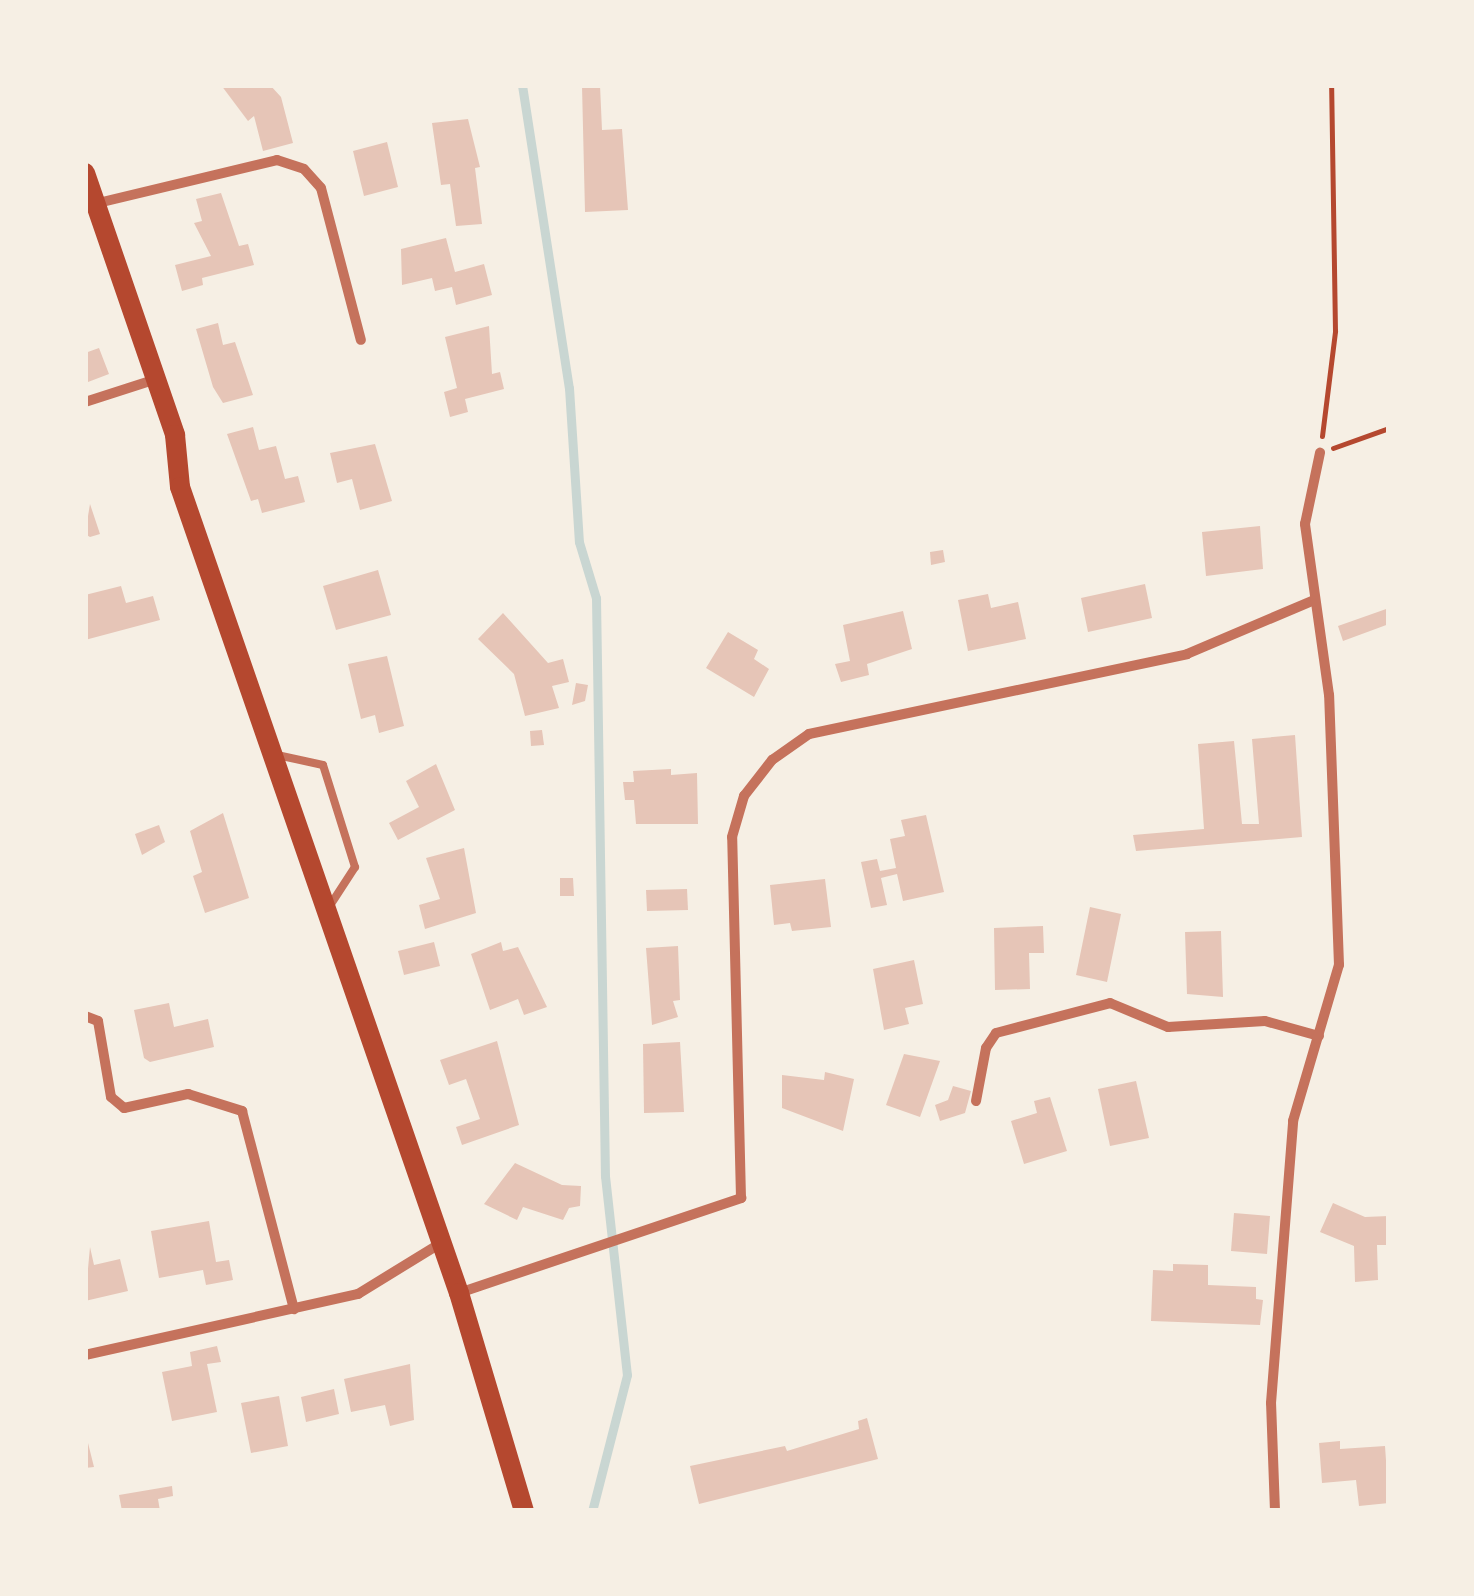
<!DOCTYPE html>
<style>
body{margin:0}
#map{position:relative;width:1474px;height:1596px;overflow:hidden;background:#f6efe4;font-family:Jost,sans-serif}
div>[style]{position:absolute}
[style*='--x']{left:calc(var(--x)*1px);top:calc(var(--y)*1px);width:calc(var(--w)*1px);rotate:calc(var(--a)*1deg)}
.stream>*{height:9px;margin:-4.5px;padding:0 4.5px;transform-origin:4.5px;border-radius:4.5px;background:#c9d6d2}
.building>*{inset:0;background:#e6c5b7}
.path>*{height:5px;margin:-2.5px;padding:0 2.5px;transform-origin:2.5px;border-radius:2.5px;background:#b5482f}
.service>*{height:8px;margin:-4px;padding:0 4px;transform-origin:4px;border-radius:4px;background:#c5725c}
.minor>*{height:10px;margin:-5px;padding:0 5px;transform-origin:5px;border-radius:5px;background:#c5725c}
.secondary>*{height:20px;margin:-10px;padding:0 10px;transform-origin:10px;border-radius:10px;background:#b5482f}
span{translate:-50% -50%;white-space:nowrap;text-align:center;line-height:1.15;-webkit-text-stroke:8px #f6efe4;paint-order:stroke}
.frame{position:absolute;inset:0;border:88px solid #f6efe4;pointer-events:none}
</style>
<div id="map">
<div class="stream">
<i style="--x:522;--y:85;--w:307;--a:81.2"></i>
<i style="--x:569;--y:388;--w:154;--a:86.3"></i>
<i style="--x:579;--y:542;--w:59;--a:73.1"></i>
<i style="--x:596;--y:598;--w:578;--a:89.11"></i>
<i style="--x:605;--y:1176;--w:200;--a:83.7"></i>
<i style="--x:627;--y:1375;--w:140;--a:104.4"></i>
</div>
<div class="building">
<i style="clip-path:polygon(221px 85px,270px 85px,281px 97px,293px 143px,263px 151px,254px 116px,248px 121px)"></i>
<i style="clip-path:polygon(600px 85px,602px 130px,622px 129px,628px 210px,585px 212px,582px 86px)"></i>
<i style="clip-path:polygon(468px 119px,480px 167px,475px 168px,482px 224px,456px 226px,450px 184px,441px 185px,432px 123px)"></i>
<i style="clip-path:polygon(387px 142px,398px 187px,364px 196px,353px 151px)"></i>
<i style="clip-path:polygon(221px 193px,239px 246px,248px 244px,254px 265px,202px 278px,203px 285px,182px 291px,175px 265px,211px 256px,194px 223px,202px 221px,196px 199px)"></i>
<i style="clip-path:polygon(446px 238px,455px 272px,484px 264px,492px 295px,456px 305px,452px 287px,435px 291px,432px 278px,402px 285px,401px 249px)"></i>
<i style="clip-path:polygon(218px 323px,223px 345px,235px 342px,253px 395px,223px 403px,213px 387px,196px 329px)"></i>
<i style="clip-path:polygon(489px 326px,492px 374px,500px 372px,504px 389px,465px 399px,468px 412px,450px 417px,444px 392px,457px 388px,445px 337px)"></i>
<i style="clip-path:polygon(99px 348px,109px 374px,88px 382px,85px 392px,85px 353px)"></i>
<i style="clip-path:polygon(253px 427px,259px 450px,276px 446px,285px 479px,298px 476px,305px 502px,262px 513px,258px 499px,251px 501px,227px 434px)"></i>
<i style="clip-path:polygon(375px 444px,392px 501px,360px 510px,352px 479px,337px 483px,330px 453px)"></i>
<i style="clip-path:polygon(90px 504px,100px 534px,90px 537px,85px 534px)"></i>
<i style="clip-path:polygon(1260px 526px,1263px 569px,1206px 576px,1202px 532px)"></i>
<i style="clip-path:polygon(943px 550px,945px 562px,931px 565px,930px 552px)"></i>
<i style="clip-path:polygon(378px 570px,391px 615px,336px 630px,323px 586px)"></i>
<i style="clip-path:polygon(1145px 584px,1152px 618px,1088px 632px,1081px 598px)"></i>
<i style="clip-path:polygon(121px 586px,126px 603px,153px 596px,160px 620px,85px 640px,85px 595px)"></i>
<i style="clip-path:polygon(988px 594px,991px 608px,1018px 602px,1026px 639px,968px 651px,958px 600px)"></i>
<i style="clip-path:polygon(1389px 608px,1389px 624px,1343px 641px,1338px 626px)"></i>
<i style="clip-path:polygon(903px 611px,912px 649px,867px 664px,869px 675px,841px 682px,835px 664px,850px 661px,843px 625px)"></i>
<i style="clip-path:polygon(503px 613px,548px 663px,563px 659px,569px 682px,552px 686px,559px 708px,525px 716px,514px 674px,478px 639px)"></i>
<i style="clip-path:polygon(728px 632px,758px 650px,754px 659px,769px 669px,754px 697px,706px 668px)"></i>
<i style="clip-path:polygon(387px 656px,404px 726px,379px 733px,375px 715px,361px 719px,348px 664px)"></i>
<i style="clip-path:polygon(576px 683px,588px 685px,585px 701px,572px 705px)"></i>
<i style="clip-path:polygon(542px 730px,544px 745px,531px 746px,530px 731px)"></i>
<i style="clip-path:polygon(1295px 735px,1302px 837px,1136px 851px,1133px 835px,1204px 829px,1198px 744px,1234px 741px,1242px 824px,1259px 824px,1252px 739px)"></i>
<i style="clip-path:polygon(436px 764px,455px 810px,398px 840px,389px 823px,419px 807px,406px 781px)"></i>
<i style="clip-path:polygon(671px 769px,671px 775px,697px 773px,698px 824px,636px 824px,634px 800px,625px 800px,623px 782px,634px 782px,633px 771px)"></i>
<i style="clip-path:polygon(223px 813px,249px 898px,205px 913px,193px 876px,202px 872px,190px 831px)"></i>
<i style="clip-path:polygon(926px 815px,944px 892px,903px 901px,897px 874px,881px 878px,887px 905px,871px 908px,861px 862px,877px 859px,880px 871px,896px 868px,890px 839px,905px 836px,901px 820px)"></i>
<i style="clip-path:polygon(159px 825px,165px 842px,142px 855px,135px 834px)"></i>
<i style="clip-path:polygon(464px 848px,476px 913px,425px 929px,419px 905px,440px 899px,426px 858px)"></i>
<i style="clip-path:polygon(560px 878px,573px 878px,574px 896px,560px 896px)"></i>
<i style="clip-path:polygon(825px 879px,831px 927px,792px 931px,790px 923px,774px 925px,770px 885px)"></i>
<i style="clip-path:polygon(687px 889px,688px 910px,647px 911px,646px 890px)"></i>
<i style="clip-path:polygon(1090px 907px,1121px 914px,1107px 982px,1076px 975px)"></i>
<i style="clip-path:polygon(1043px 926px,1044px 953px,1029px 953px,1030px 989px,995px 990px,994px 928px)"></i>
<i style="clip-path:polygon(1221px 931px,1223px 997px,1187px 994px,1185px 932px)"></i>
<i style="clip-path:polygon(434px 942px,440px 966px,404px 975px,398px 951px)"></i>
<i style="clip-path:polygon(501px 942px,503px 951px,518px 947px,547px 1007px,524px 1015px,518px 999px,490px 1010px,471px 954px)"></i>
<i style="clip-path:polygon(678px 946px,680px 1000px,673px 1001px,678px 1017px,652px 1025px,646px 948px)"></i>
<i style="clip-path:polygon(914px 960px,923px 1004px,905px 1008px,909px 1024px,884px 1030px,873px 969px)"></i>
<i style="clip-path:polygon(169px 1003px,174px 1027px,208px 1019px,214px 1047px,150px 1062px,144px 1058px,134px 1010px)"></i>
<i style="clip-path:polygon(497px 1041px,519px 1125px,462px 1145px,456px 1127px,480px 1119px,466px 1079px,449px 1085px,440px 1060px)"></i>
<i style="clip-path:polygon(680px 1042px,684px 1112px,644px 1113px,643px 1044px)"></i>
<i style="clip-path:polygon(904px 1054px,940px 1061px,920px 1117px,886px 1105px)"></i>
<i style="clip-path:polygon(825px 1072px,854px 1079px,843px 1131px,782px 1108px,782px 1075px,824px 1080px)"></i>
<i style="clip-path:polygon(1136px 1081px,1149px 1138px,1110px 1146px,1098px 1089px)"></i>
<i style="clip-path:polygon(953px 1086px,971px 1091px,965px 1113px,940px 1121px,935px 1105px,948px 1100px)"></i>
<i style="clip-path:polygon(1050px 1097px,1067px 1151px,1024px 1164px,1011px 1121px,1037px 1113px,1034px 1101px)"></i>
<i style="clip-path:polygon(515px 1163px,562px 1185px,581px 1186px,580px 1206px,569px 1208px,563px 1220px,523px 1207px,517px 1220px,484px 1204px)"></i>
<i style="clip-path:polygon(1333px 1203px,1365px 1217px,1389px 1216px,1389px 1245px,1377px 1245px,1378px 1280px,1355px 1282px,1354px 1246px,1320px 1232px)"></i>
<i style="clip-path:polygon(1234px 1213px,1270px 1216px,1267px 1254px,1231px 1251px)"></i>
<i style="clip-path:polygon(209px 1221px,216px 1262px,229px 1260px,233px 1280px,206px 1285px,203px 1270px,159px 1278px,151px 1231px)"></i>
<i style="clip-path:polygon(90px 1247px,94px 1265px,120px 1259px,128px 1291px,85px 1301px)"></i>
<i style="clip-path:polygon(1173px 1264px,1208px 1265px,1208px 1285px,1256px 1287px,1256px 1299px,1263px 1300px,1260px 1325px,1151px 1321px,1153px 1270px,1173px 1271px)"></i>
<i style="clip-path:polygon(217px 1346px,221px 1362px,207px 1364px,217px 1412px,172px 1421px,162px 1372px,192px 1366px,190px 1352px)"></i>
<i style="clip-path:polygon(410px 1364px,414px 1420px,390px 1426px,385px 1405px,351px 1412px,344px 1379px)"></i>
<i style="clip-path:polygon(334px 1389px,339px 1414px,306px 1422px,301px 1397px)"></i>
<i style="clip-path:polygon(279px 1396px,288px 1446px,251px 1453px,241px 1403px)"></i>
<i style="clip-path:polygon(867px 1418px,878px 1459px,699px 1504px,690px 1466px,785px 1446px,787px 1451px,859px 1429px,858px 1421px)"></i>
<i style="clip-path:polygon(85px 1431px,94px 1467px,85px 1468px)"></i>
<i style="clip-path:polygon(1340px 1441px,1340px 1449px,1385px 1446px,1389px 1503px,1359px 1506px,1356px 1480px,1322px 1483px,1319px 1443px)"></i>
<i style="clip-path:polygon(172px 1486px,173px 1496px,158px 1499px,160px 1511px,122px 1511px,119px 1495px)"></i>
</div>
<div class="path">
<i style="--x:1322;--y:436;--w:106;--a:-82.9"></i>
<i style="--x:1335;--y:331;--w:246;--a:-90.9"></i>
<i style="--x:1333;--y:448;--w:59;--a:-19.7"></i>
</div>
<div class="service">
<i style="--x:277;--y:755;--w:47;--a:12.3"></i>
<i style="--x:323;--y:765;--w:107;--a:72.6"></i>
<i style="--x:355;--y:867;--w:48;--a:123"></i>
</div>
<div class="minor">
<i style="--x:98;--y:203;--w:184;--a:-13.5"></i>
<i style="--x:277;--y:160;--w:28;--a:18"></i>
<i style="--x:304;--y:169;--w:25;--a:48"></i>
<i style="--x:321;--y:188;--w:157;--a:75.3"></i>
<i style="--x:85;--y:402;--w:75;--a:-17.9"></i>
<i style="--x:85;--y:1016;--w:14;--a:21"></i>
<i style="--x:98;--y:1021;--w:77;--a:80.3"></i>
<i style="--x:111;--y:1097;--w:17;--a:40"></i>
<i style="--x:124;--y:1108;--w:66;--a:-12.3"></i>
<i style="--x:188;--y:1094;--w:57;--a:17.5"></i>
<i style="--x:242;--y:1111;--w:205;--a:75.3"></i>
<i style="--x:976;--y:1101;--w:54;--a:-79.3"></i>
<i style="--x:986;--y:1048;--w:18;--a:-56"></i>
<i style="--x:996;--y:1033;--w:118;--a:-14.7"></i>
<i style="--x:1110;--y:1003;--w:63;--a:22.5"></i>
<i style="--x:1168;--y:1027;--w:97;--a:-3.5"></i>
<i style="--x:1265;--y:1021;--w:56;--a:15.5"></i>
<i style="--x:459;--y:1293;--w:298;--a:-18.6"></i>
<i style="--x:741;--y:1198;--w:361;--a:-91.4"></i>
<i style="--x:732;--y:837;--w:43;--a:-73.7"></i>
<i style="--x:744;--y:796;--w:46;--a:-52.1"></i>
<i style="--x:772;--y:760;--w:45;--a:-35.1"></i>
<i style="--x:809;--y:734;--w:386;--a:-11.9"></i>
<i style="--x:1187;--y:654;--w:138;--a:-23"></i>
<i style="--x:85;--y:1355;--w:280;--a:-12.6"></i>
<i style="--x:358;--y:1294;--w:97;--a:-31.6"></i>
<i style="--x:1275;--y:1511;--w:108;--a:-92.1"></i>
<i style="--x:1271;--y:1403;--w:283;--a:-85.5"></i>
<i style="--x:1293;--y:1121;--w:163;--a:-73.6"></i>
<i style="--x:1339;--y:965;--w:270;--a:-92.1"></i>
<i style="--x:1329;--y:695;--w:173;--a:-98"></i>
<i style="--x:1305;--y:524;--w:73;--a:-78.1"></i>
</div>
<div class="secondary">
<i style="--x:85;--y:173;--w:277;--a:71"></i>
<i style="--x:175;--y:435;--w:52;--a:84.5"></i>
<i style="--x:180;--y:487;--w:853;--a:70.91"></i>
<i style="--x:459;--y:1293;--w:227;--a:73.4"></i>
</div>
<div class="frame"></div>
</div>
